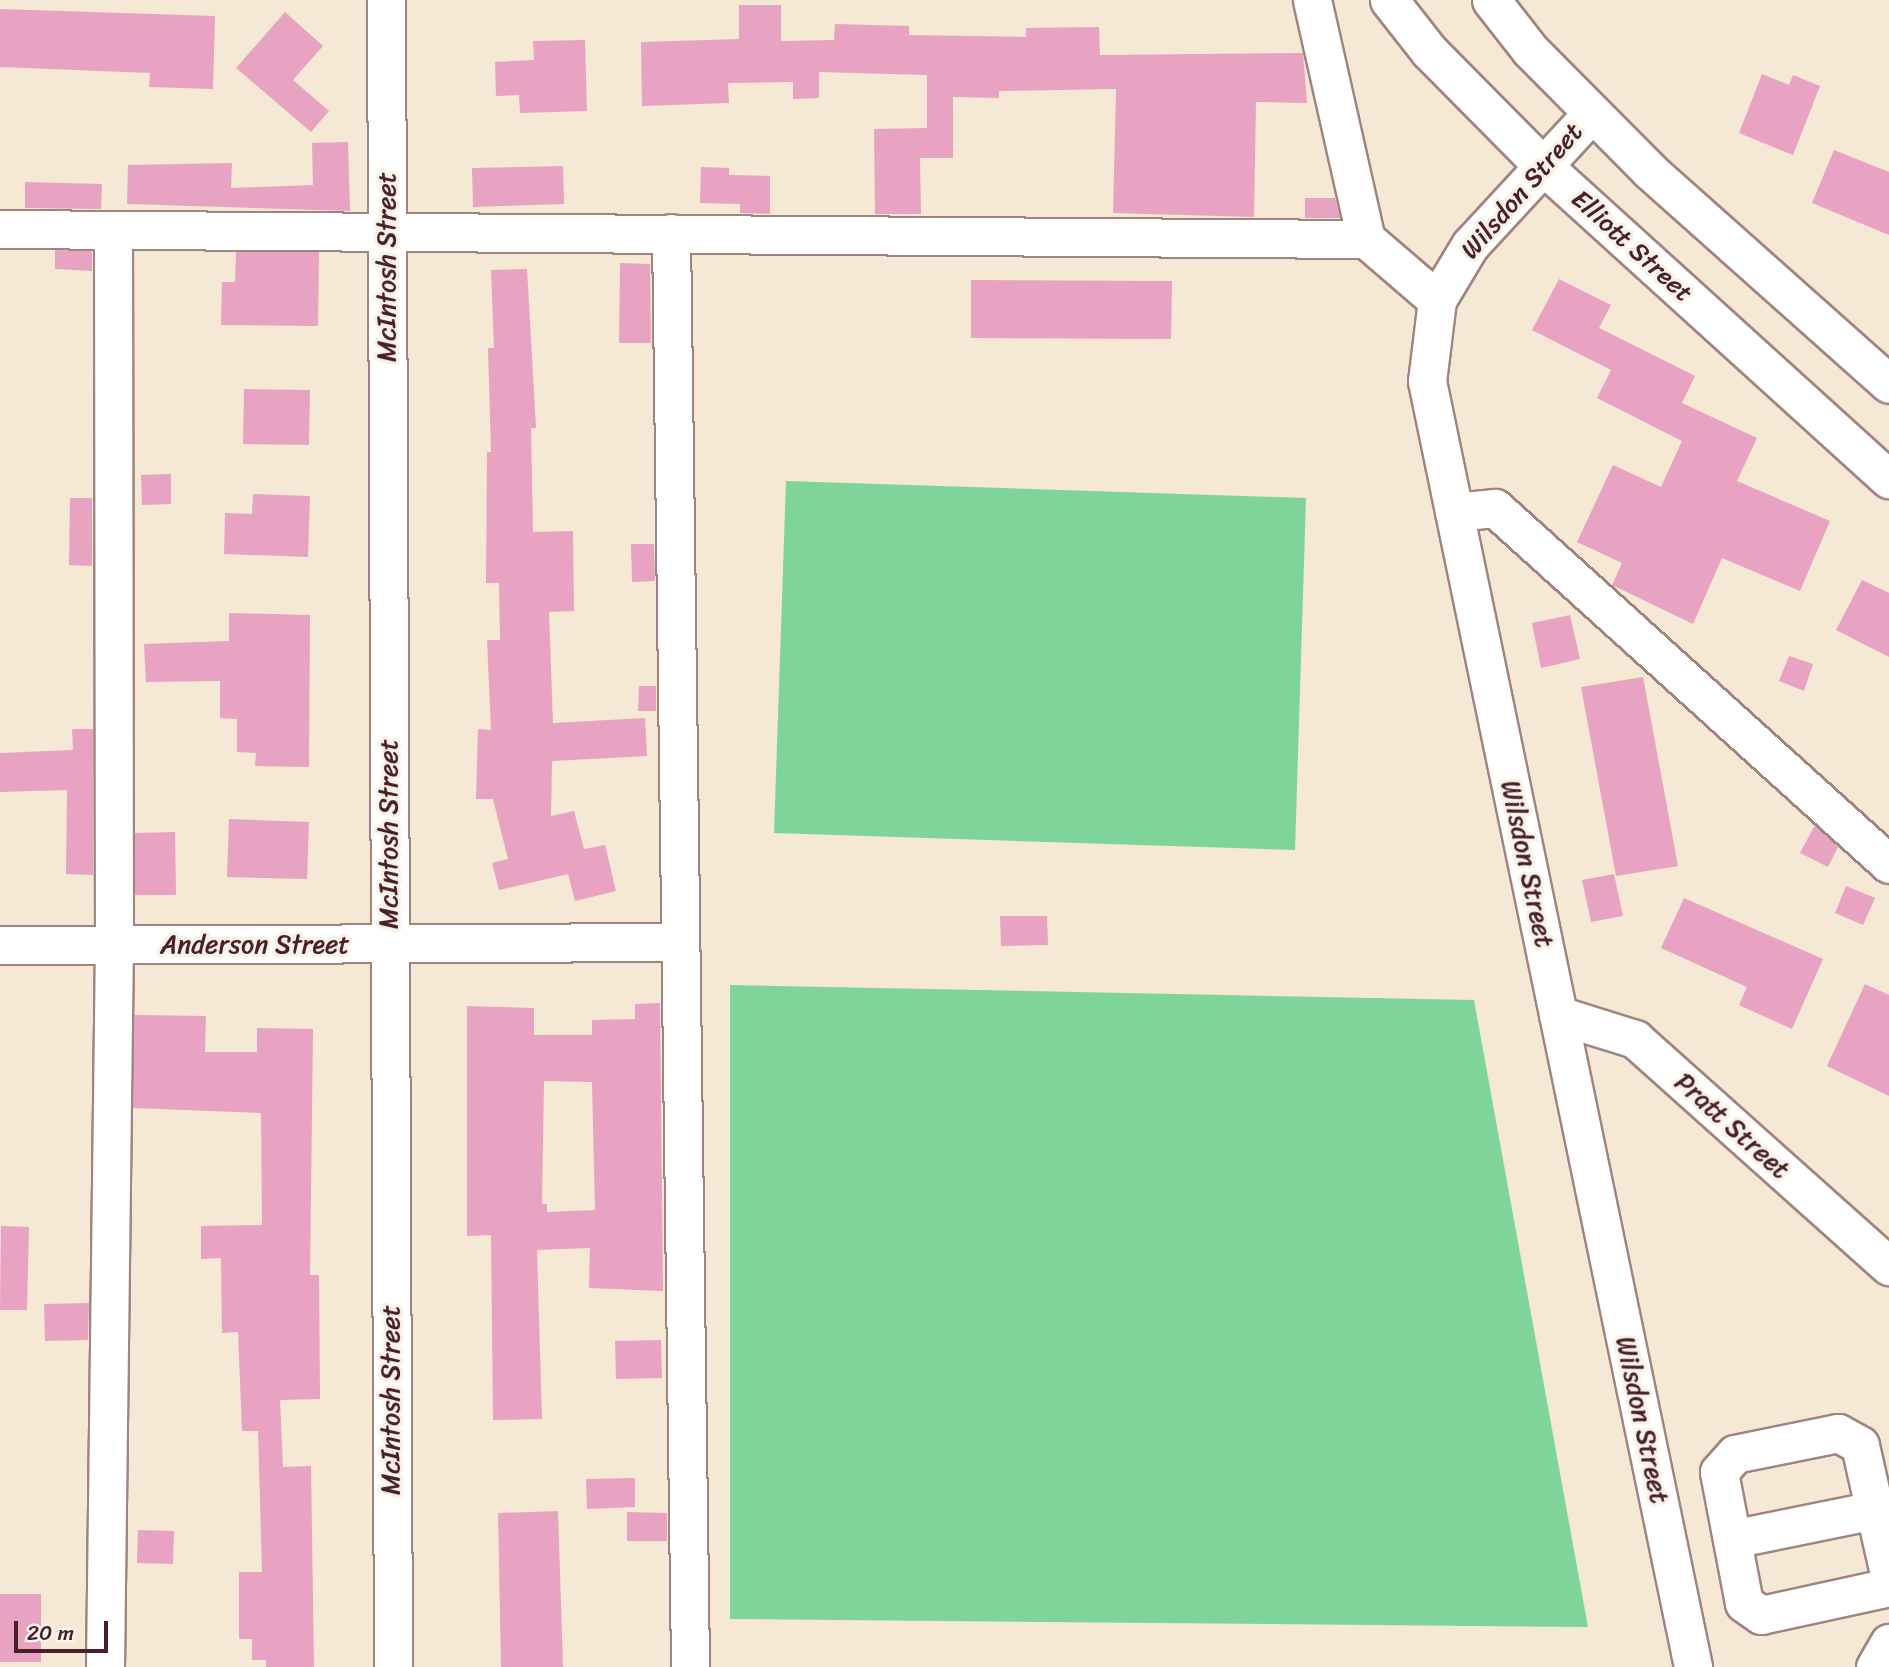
<!DOCTYPE html>
<style>
body{margin:0}
#map{position:relative;width:1889px;height:1667px;overflow:hidden;background:#f5e8d4;font-family:Sriracha,sans-serif}
div>[style]{position:absolute}
[style*='--x']{left:calc(var(--x)*1px);top:calc(var(--y)*1px);width:calc(var(--w)*1px);rotate:calc(var(--a)*1deg)}
.green>*{inset:0;background:#7fd599}
.building>*{inset:0;background:#e7a3c1}
.roads{filter:drop-shadow(2px 0 #a08480) drop-shadow(-2px 0 #a08480) drop-shadow(0 2px #a08480) drop-shadow(0 -2px #a08480)}
.minor>*{height:37px;margin:-18.5px;padding:0 18.5px;transform-origin:18.5px;border-radius:18.5px;background:#fff}
span{translate:-50% -50%;white-space:nowrap;text-align:center;line-height:1.15;-webkit-text-stroke:7px #f7f3e8;paint-order:stroke}
.street-label{font-size:26px;color:#4a1f2b}
.scale{position:absolute;left:14px;top:1621px;width:94px;height:32px;box-sizing:border-box;border:4px solid #4a1f2b;border-top:0;padding-left:9px;font-size:21px;line-height:24px;white-space:nowrap;color:#4a1f2b;-webkit-text-stroke:5px #f7f3e8;paint-order:stroke}
</style>
<div id="map">
<div class="green">
<i style="clip-path:polygon(786px 481px,1306px 498px,1295px 850px,774px 833px)"></i>
<i style="clip-path:polygon(730px 985px,1474px 1000px,1588px 1627px,730px 1619px)"></i>
</div>
<div class="building">
<i style="clip-path:polygon(739px 5px,781px 5px,781px 41px,834px 40px,835px 24px,909px 26px,909px 35px,1026px 37px,1026px 28px,1099px 27px,1100px 55px,1303px 53px,1307px 103px,1256px 102px,1254px 217px,1113px 213px,1116px 89px,999px 91px,999px 98px,953px 97px,953px 158px,920px 158px,921px 214px,875px 214px,874px 129px,927px 128px,927px 75px,819px 72px,819px 98px,793px 99px,793px 82px,728px 83px,729px 103px,642px 106px,641px 42px,739px 39px)"></i>
<i style="clip-path:polygon(0 9px,215px 16px,213px 89px,149px 87px,150px 73px,0 67px)"></i>
<i style="clip-path:polygon(285px 12px,323px 46px,293px 80px,329px 111px,311px 132px,236px 68px)"></i>
<i style="clip-path:polygon(585px 40px,587px 111px,520px 113px,519px 95px,496px 96px,495px 62px,534px 60px,533px 41px)"></i>
<i style="clip-path:polygon(1762px 74px,1789px 85px,1793px 75px,1820px 86px,1793px 155px,1739px 133px)"></i>
<i style="clip-path:polygon(348px 142px,350px 211px,127px 204px,128px 165px,232px 163px,231px 188px,313px 185px,312px 143px)"></i>
<i style="clip-path:polygon(1834px 150px,1889px 172px,1889px 235px,1812px 203px)"></i>
<i style="clip-path:polygon(563px 166px,564px 204px,473px 207px,472px 168px)"></i>
<i style="clip-path:polygon(701px 167px,729px 168px,729px 175px,770px 176px,770px 214px,740px 213px,740px 204px,700px 203px)"></i>
<i style="clip-path:polygon(25px 182px,102px 184px,101px 209px,25px 208px)"></i>
<i style="clip-path:polygon(1305px 198px,1335px 198px,1340px 218px,1305px 218px)"></i>
<i style="clip-path:polygon(55px 250px,92px 251px,92px 271px,55px 269px)"></i>
<i style="clip-path:polygon(236px 252px,319px 252px,318px 326px,221px 325px,222px 282px,235px 282px)"></i>
<i style="clip-path:polygon(620px 263px,650px 264px,651px 343px,619px 343px)"></i>
<i style="clip-path:polygon(527px 269px,536px 428px,531px 428px,533px 532px,573px 531px,574px 611px,549px 612px,553px 723px,645px 718px,647px 756px,552px 761px,551px 816px,574px 811px,584px 849px,605px 845px,616px 891px,575px 901px,568px 874px,499px 890px,492px 863px,508px 859px,493px 799px,476px 799px,478px 729px,491px 730px,487px 640px,500px 640px,499px 583px,486px 583px,487px 452px,491px 452px,488px 348px,494px 348px,491px 270px)"></i>
<i style="clip-path:polygon(1559px 279px,1611px 305px,1599px 328px,1695px 376px,1682px 403px,1757px 438px,1737px 481px,1830px 521px,1800px 591px,1722px 558px,1693px 624px,1612px 585px,1622px 563px,1577px 542px,1613px 465px,1661px 487px,1682px 441px,1597px 398px,1611px 370px,1532px 330px)"></i>
<i style="clip-path:polygon(971px 280px,1172px 281px,1171px 339px,971px 338px)"></i>
<i style="clip-path:polygon(244px 389px,310px 390px,309px 445px,243px 444px)"></i>
<i style="clip-path:polygon(171px 474px,171px 504px,142px 505px,141px 475px)"></i>
<i style="clip-path:polygon(253px 494px,310px 496px,308px 557px,224px 554px,225px 513px,252px 514px)"></i>
<i style="clip-path:polygon(70px 498px,92px 498px,92px 566px,69px 565px)"></i>
<i style="clip-path:polygon(631px 544px,654px 544px,655px 581px,632px 582px)"></i>
<i style="clip-path:polygon(1862px 580px,1889px 593px,1889px 657px,1836px 630px)"></i>
<i style="clip-path:polygon(229px 613px,310px 615px,309px 767px,255px 766px,256px 753px,237px 752px,237px 719px,220px 718px,220px 681px,146px 682px,144px 644px,229px 641px)"></i>
<i style="clip-path:polygon(1570px 615px,1580px 659px,1541px 668px,1532px 623px)"></i>
<i style="clip-path:polygon(1789px 656px,1813px 664px,1804px 691px,1779px 681px)"></i>
<i style="clip-path:polygon(1643px 677px,1678px 866px,1616px 876px,1581px 687px)"></i>
<i style="clip-path:polygon(639px 686px,656px 686px,656px 711px,638px 711px)"></i>
<i style="clip-path:polygon(72px 729px,93px 729px,93px 875px,66px 874px,67px 790px,0 792px,0 753px,73px 750px)"></i>
<i style="clip-path:polygon(229px 819px,309px 822px,307px 879px,227px 877px)"></i>
<i style="clip-path:polygon(1815px 825px,1838px 847px,1828px 867px,1800px 853px)"></i>
<i style="clip-path:polygon(175px 832px,176px 895px,135px 895px,135px 833px)"></i>
<i style="clip-path:polygon(1614px 874px,1623px 916px,1591px 922px,1582px 880px)"></i>
<i style="clip-path:polygon(1846px 886px,1875px 898px,1863px 925px,1835px 913px)"></i>
<i style="clip-path:polygon(1684px 898px,1823px 959px,1792px 1029px,1739px 1005px,1747px 987px,1661px 948px)"></i>
<i style="clip-path:polygon(1000px 916px,1047px 916px,1048px 945px,1001px 946px)"></i>
<i style="clip-path:polygon(1865px 984px,1889px 995px,1889px 1096px,1827px 1066px)"></i>
<i style="clip-path:polygon(evenodd,660px 1003px,663px 1291px,589px 1288px,590px 1248px,537px 1250px,542px 1419px,493px 1420px,491px 1235px,467px 1236px,467px 1006px,534px 1008px,534px 1035px,592px 1035px,592px 1020px,635px 1019px,635px 1004px,660px 1003px,544px 1081px,592px 1082px,595px 1210px,547px 1212px,547px 1204px,542px 1204px,544px 1081px)"></i>
<i style="clip-path:polygon(134px 1015px,206px 1016px,205px 1052px,257px 1052px,257px 1028px,313px 1029px,310px 1275px,319px 1275px,320px 1399px,280px 1400px,283px 1467px,311px 1466px,314px 1667px,266px 1667px,266px 1660px,252px 1660px,252px 1639px,239px 1639px,239px 1572px,262px 1572px,258px 1431px,242px 1431px,238px 1332px,222px 1333px,221px 1258px,201px 1259px,201px 1226px,262px 1225px,261px 1113px,133px 1108px)"></i>
<i style="clip-path:polygon(1px 1226px,29px 1227px,27px 1310px,0 1310px)"></i>
<i style="clip-path:polygon(89px 1303px,88px 1340px,45px 1341px,44px 1304px)"></i>
<i style="clip-path:polygon(661px 1340px,662px 1378px,616px 1379px,615px 1341px)"></i>
<i style="clip-path:polygon(635px 1478px,635px 1507px,587px 1509px,586px 1479px)"></i>
<i style="clip-path:polygon(558px 1511px,563px 1667px,501px 1667px,498px 1513px)"></i>
<i style="clip-path:polygon(627px 1512px,667px 1513px,667px 1541px,627px 1541px)"></i>
<i style="clip-path:polygon(138px 1530px,174px 1531px,173px 1564px,137px 1563px)"></i>
<i style="clip-path:polygon(0 1594px,41px 1594px,41px 1662px,0 1662px)"></i>
</div>
<div class="roads">
<div class="minor">
<i style="--x:386;--y:0;--w:1667;--a:89.76"></i>
<i style="--x:1312;--y:0;--w:245;--a:77.3"></i>
<i style="--x:1366;--y:239;--w:94;--a:40.7"></i>
<i style="--x:1389;--y:0;--w:65;--a:51.9"></i>
<i style="--x:1429;--y:51;--w:158;--a:45.3"></i>
<i style="--x:1540;--y:163;--w:471;--a:42.2"></i>
<i style="--x:1491;--y:0;--w:63;--a:52"></i>
<i style="--x:1530;--y:50;--w:170;--a:45.2"></i>
<i style="--x:1650;--y:171;--w:320;--a:41.7"></i>
<i style="--x:1592;--y:113;--w:180;--a:132.7"></i>
<i style="--x:1470;--y:245;--w:64;--a:121"></i>
<i style="--x:1437;--y:300;--w:82;--a:97"></i>
<i style="--x:1427;--y:381;--w:1313;--a:78.31"></i>
<i style="--x:0;--y:229;--w:1366;--a:0.42"></i>
<i style="--x:671;--y:233;--w:1434;--a:89.24"></i>
<i style="--x:1454;--y:512;--w:41;--a:-5.6"></i>
<i style="--x:1495;--y:508;--w:531;--a:42.1"></i>
<i style="--x:0;--y:945;--w:677;--a:-0.25"></i>
<i style="--x:1558;--y:1015;--w:81;--a:17.3"></i>
<i style="--x:1635;--y:1039;--w:341;--a:41.8"></i>
<i style="--x:1732;--y:1539;--w:146;--a:-11.5"></i>
<i style="--x:1889;--y:1574;--w:132;--a:-102.7"></i>
<i style="--x:1860;--y:1445;--w:25;--a:-151"></i>
<i style="--x:1838;--y:1433;--w:105;--a:168.5"></i>
<i style="--x:1735;--y:1454;--w:24;--a:132"></i>
<i style="--x:1719;--y:1472;--w:133;--a:79.2"></i>
<i style="--x:1744;--y:1603;--w:21;--a:35"></i>
<i style="--x:1761;--y:1615;--w:131;--a:-12.3"></i>
<i style="--x:105;--y:1667;--w:722;--a:-89.29"></i>
<i style="--x:114;--y:945;--w:713;--a:-90.08"></i>
<i style="--x:1875;--y:1667;--w:28;--a:-60"></i>
</div>
</div>
<div class="street-label">
<span style="left:1522px;top:191px;rotate:-49deg">Wilsdon Street</span>
<span style="left:1632px;top:246px;rotate:42deg">Elliott Street</span>
<span style="left:387px;top:267px;rotate:-90deg">McIntosh Street</span>
<span style="left:389px;top:834px;rotate:-90deg">McIntosh Street</span>
<span style="left:1527px;top:864px;rotate:78deg">Wilsdon Street</span>
<span style="left:255px;top:945px">Anderson Street</span>
<span style="left:1732px;top:1126px;rotate:42deg">Pratt Street</span>
<span style="left:391px;top:1400px;rotate:-90deg">McIntosh Street</span>
<span style="left:1642px;top:1420px;rotate:78deg">Wilsdon Street</span>
</div>
<div class="scale">20 m</div>
</div>
